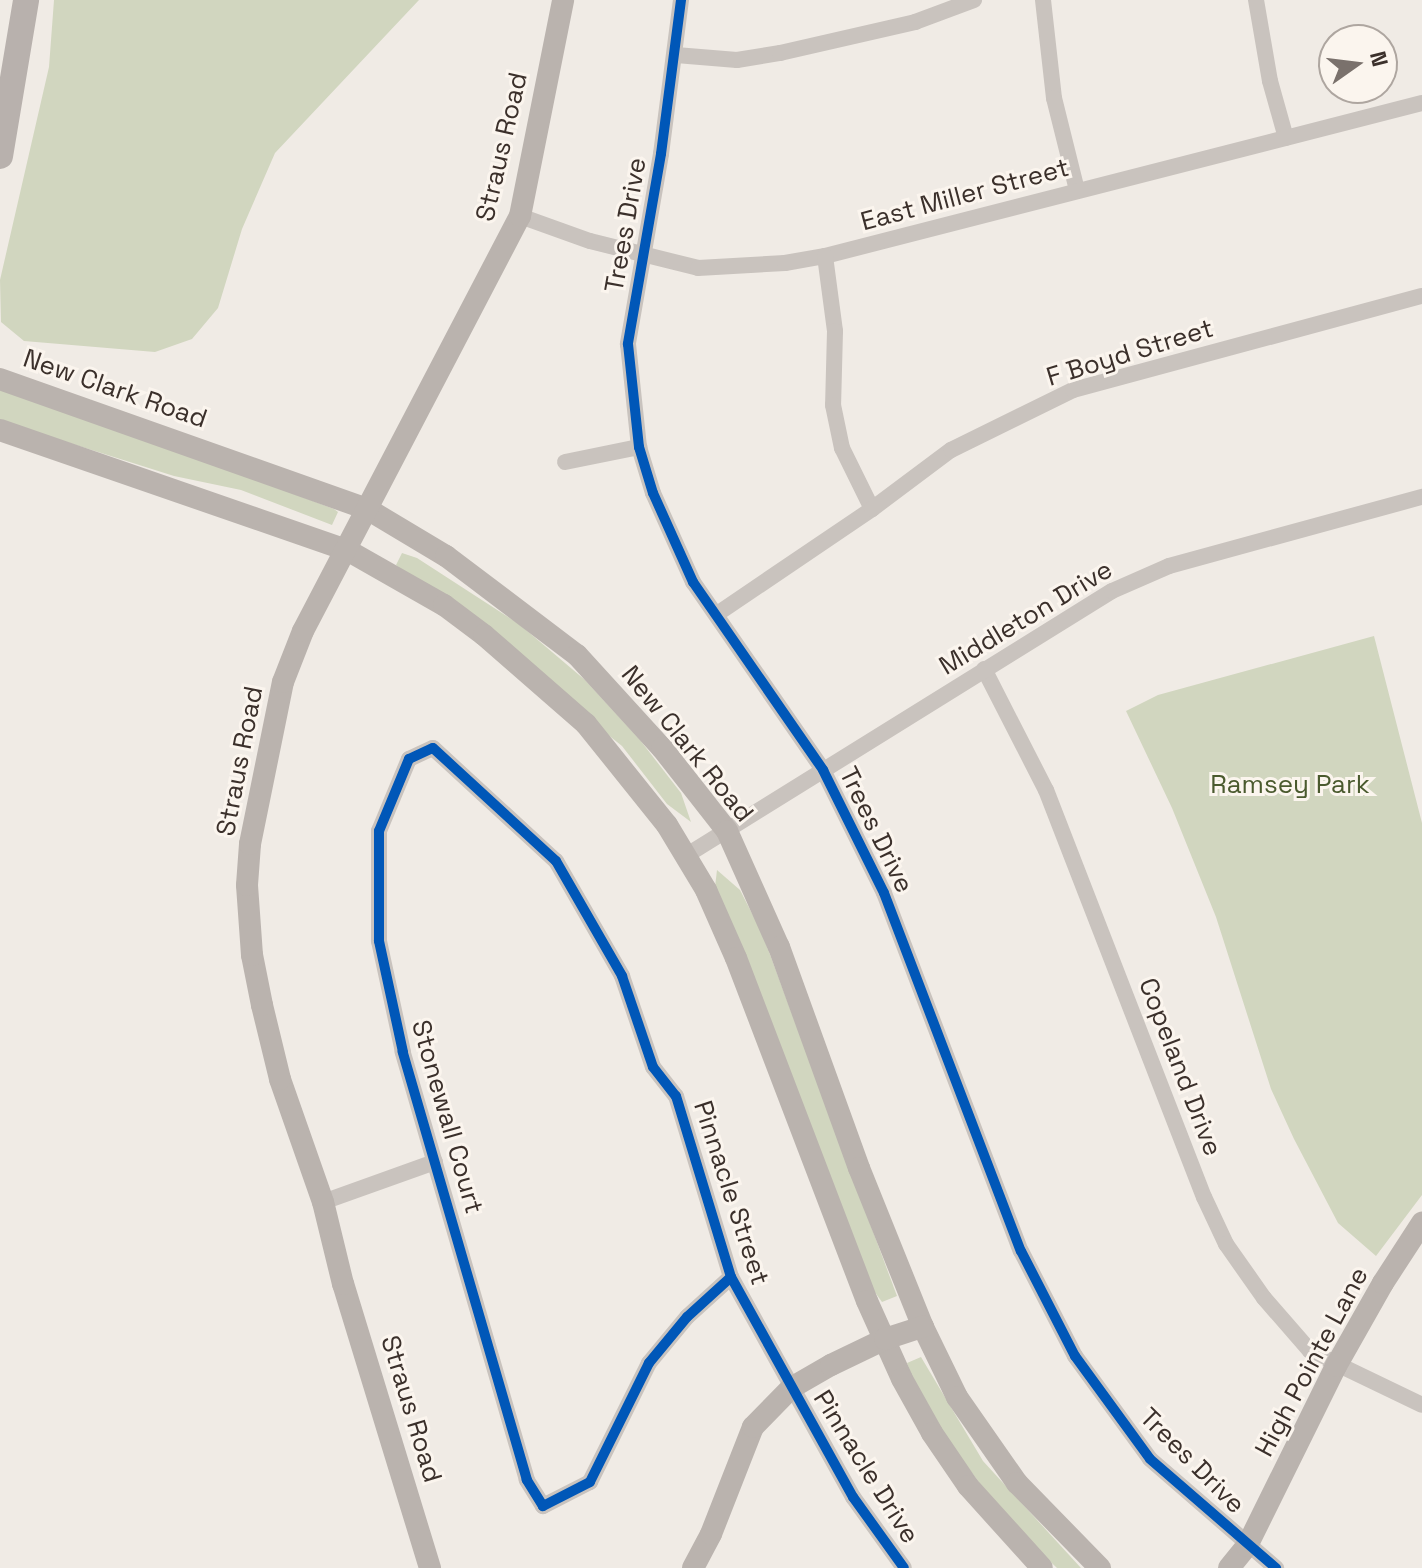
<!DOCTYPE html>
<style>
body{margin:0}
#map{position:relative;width:1422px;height:1568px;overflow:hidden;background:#f0ebe5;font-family:"Space Grotesk",sans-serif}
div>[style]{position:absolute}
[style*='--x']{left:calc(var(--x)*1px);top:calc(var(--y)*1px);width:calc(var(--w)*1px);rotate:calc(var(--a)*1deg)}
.green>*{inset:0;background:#d1d6bf}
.street>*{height:16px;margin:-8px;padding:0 8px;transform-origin:8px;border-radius:8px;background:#c9c3be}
.secondary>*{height:22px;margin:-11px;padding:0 11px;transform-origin:11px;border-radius:11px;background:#bab3ae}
.primary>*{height:26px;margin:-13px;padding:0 13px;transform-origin:13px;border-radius:13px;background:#b8b1ad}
.cycleway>*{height:10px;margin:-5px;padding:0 5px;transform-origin:5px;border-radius:5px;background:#0057b8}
span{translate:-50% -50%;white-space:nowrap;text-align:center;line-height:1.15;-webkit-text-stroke:6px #fbf5ee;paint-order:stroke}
.street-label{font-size:26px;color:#3b302b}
.park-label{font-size:26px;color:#4a5a2e}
.north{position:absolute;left:1318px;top:24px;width:80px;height:80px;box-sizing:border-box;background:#fbf5ee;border:2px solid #aea6a0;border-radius:50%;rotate:76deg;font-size:22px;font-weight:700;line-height:32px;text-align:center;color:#3b302b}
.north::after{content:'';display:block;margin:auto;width:28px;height:36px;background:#7a716c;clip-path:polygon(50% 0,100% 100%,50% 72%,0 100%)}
</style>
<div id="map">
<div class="green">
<i style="clip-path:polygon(54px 0,419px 0,275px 153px,242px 229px,218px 308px,192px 339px,155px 352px,24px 341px,1px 322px,0 280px,49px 67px)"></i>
<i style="clip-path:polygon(0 383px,334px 509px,338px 512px,332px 525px,241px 490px,174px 476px,0 421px)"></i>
<i style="clip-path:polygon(402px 553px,417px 558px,519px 624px,585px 680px,640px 740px,681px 793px,691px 822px,667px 804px,622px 746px,396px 565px)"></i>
<i style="clip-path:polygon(1374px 636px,1422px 823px,1422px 1195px,1376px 1256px,1338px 1223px,1294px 1139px,1271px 1089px,1216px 917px,1172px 808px,1126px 711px,1158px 695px)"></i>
<i style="clip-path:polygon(717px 870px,740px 890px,762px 933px,897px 1296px,882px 1302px,874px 1291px,715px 887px)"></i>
<i style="clip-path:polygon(921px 1357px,983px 1461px,1081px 1568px,1057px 1568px,1004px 1517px,946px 1437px,911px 1374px,907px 1363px)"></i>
</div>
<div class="street">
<i style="--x:681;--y:0;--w:155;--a:97.4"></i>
<i style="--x:661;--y:154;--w:193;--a:99.9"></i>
<i style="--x:628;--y:344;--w:104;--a:83.9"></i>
<i style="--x:639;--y:447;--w:48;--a:73.1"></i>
<i style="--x:653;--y:493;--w:98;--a:65.8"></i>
<i style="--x:693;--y:582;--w:229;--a:55.3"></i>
<i style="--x:823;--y:770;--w:137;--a:63.6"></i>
<i style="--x:884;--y:893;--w:383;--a:69.1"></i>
<i style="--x:1021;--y:1251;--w:118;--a:62.8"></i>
<i style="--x:1075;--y:1356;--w:127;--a:53.9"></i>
<i style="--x:1150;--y:1459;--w:167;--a:40.9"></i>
<i style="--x:1043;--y:0;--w:99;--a:83.6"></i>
<i style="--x:1054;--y:98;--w:95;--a:76"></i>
<i style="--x:1256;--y:0;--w:82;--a:80.2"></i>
<i style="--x:1270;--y:81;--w:59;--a:74.3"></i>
<i style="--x:676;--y:55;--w:61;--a:4.7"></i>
<i style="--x:737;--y:60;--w:44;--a:-9.2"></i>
<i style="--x:780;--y:53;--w:139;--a:-12.9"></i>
<i style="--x:915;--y:22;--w:63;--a:-20.4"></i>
<i style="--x:520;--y:216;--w:74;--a:19.7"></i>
<i style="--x:590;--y:241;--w:111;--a:14"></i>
<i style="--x:698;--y:268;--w:87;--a:-3.3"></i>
<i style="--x:785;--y:263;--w:41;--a:-9.9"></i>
<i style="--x:825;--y:256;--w:616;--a:-14.37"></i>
<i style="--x:825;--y:256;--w:76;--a:82.4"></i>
<i style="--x:835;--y:331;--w:74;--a:91.5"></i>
<i style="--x:833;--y:405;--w:44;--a:78.2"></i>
<i style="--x:842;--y:448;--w:68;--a:63.8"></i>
<i style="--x:565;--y:462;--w:76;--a:-11.5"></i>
<i style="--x:717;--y:614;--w:187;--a:-34.1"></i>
<i style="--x:872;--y:509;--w:99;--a:-36.8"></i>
<i style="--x:951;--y:450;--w:136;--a:-26.2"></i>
<i style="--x:1073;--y:390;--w:361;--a:-15.1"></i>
<i style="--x:984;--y:669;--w:136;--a:62.9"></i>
<i style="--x:1046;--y:790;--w:437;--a:68.8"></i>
<i style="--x:1204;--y:1197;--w:52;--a:64.9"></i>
<i style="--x:1226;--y:1244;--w:66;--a:54.9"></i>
<i style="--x:1264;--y:1298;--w:70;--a:49"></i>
<i style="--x:1310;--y:1351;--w:124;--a:25.7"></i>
<i style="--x:687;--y:855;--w:500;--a:-31.85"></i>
<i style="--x:1112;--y:591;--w:62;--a:-23.7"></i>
<i style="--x:1169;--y:566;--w:262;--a:-15.3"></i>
<i style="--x:323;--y:1202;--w:119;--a:-19.7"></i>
<i style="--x:731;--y:1277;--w:59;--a:137.7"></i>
<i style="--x:687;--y:1317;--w:60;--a:129.6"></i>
<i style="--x:649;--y:1363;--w:133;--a:116.4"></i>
<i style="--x:590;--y:1482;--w:53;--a:152.9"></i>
<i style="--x:543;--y:1506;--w:31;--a:-122"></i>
<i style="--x:527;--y:1480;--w:446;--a:-106.2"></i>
<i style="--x:403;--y:1052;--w:114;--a:-102.2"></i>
<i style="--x:379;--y:941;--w:110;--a:-90"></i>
<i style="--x:379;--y:831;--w:78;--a:-67.4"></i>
<i style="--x:409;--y:759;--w:26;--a:-25"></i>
<i style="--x:433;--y:748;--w:167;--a:42.6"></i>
<i style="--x:556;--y:861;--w:133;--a:60.1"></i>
<i style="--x:622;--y:976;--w:96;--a:71.2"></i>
<i style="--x:653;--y:1067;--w:37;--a:52"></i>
<i style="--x:676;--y:1096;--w:189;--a:73.1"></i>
<i style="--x:731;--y:1277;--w:252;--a:61"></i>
<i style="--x:853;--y:1497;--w:87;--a:54.3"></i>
</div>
<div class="secondary">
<i style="--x:0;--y:379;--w:392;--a:19.5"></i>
<i style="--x:369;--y:510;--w:90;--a:30.9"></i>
<i style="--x:446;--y:556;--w:164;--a:37.1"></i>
<i style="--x:577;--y:655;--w:126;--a:47.6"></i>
<i style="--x:662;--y:748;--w:105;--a:51.9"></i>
<i style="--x:727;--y:831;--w:127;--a:65.9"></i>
<i style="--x:779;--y:947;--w:235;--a:70.1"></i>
<i style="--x:859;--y:1168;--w:171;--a:68.1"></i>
<i style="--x:923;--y:1327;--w:78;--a:64.1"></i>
<i style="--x:957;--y:1397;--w:105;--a:55.1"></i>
<i style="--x:1017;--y:1483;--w:119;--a:45.7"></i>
<i style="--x:0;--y:430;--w:367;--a:19.1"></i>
<i style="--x:347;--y:550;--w:112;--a:29.6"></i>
<i style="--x:444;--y:605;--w:50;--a:36.9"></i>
<i style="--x:484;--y:635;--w:135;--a:41.1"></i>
<i style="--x:586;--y:724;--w:129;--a:51.3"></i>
<i style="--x:667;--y:825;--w:76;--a:59"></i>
<i style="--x:706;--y:890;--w:74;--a:66.2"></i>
<i style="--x:736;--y:958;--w:367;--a:69.1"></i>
<i style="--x:867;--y:1301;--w:85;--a:65.8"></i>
<i style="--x:902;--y:1379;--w:62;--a:60.9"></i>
<i style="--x:932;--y:1433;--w:64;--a:55.8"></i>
<i style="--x:968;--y:1486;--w:110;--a:47.9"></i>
<i style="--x:430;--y:1568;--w:297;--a:-107"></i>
<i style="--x:343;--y:1284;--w:84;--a:-103.7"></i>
<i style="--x:323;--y:1202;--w:130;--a:-109.3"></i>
<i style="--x:280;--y:1079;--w:76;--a:-103.7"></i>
<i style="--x:262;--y:1005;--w:51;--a:-101.3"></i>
<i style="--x:252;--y:955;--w:70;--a:-94.1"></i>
<i style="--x:247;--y:885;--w:41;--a:-85.8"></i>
<i style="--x:250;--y:844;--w:165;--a:-78.5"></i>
<i style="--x:283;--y:682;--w:55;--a:-68.6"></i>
<i style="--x:303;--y:631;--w:468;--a:-62.4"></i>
<i style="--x:520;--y:216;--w:220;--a:-78.7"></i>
<i style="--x:693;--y:1568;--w:38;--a:-62"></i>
<i style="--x:711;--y:1534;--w:115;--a:-68.6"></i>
<i style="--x:753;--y:1427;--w:54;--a:-45.7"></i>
<i style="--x:791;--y:1388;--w:46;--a:-29.9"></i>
<i style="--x:831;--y:1365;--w:60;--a:-25.7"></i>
<i style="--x:885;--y:1339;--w:40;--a:-18"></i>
<i style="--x:1229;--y:1568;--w:28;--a:-51"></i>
<i style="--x:1247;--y:1546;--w:201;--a:-63.7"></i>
<i style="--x:1336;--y:1366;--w:95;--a:-60.5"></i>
<i style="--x:1383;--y:1283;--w:72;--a:-57"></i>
</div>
<div class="primary">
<i style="--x:0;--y:156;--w:158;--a:-80.5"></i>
</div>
<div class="cycleway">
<i style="--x:681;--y:0;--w:155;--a:97.4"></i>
<i style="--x:661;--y:154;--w:193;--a:99.9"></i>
<i style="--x:628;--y:344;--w:104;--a:83.9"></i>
<i style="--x:639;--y:447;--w:48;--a:73.1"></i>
<i style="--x:653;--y:493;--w:98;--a:65.8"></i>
<i style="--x:693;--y:582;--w:229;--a:55.3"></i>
<i style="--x:823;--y:770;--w:137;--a:63.6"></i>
<i style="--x:884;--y:893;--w:383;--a:69.1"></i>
<i style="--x:1021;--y:1251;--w:118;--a:62.8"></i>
<i style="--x:1075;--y:1356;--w:127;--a:53.9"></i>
<i style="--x:1150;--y:1459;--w:167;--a:40.9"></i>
<i style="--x:731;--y:1277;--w:59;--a:137.7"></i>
<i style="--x:687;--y:1317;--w:60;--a:129.6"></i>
<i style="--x:649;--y:1363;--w:133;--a:116.4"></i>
<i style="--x:590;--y:1482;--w:53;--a:152.9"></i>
<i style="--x:543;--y:1506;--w:31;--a:-122"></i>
<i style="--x:527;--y:1480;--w:446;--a:-106.2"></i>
<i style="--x:403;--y:1052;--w:114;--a:-102.2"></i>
<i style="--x:379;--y:941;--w:110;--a:-90"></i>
<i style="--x:379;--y:831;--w:78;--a:-67.4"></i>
<i style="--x:409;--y:759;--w:26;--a:-25"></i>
<i style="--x:433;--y:748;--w:167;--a:42.6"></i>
<i style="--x:556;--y:861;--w:133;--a:60.1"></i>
<i style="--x:622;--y:976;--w:96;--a:71.2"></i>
<i style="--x:653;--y:1067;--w:37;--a:52"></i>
<i style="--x:676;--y:1096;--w:189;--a:73.1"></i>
<i style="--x:731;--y:1277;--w:252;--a:61"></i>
<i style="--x:853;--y:1497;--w:87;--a:54.3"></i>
</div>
<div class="street-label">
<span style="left:502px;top:147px;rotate:-77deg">Straus Road</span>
<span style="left:965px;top:195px;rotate:-15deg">East Miller Street</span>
<span style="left:626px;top:225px;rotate:-80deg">Trees Drive</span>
<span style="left:1130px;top:353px;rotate:-17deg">F Boyd Street</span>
<span style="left:115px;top:389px;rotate:19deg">New Clark Road</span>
<span style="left:1026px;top:618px;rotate:-31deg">Middleton Drive</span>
<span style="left:687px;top:744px;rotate:51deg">New Clark Road</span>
<span style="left:240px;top:761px;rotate:-79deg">Straus Road</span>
<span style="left:876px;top:830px;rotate:64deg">Trees Drive</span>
<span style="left:1180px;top:1067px;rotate:69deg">Copeland Drive</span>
<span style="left:447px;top:1117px;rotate:74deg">Stonewall Court</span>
<span style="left:731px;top:1193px;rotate:72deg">Pinnacle Street</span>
<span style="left:1312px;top:1362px;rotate:-62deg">High Pointe Lane</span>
<span style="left:411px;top:1409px;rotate:73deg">Straus Road</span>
<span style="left:1192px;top:1461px;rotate:45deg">Trees Drive</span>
<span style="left:866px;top:1467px;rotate:58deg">Pinnacle Drive</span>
</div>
<div class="park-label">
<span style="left:1290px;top:785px">Ramsey Park</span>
</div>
<div class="north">N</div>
</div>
